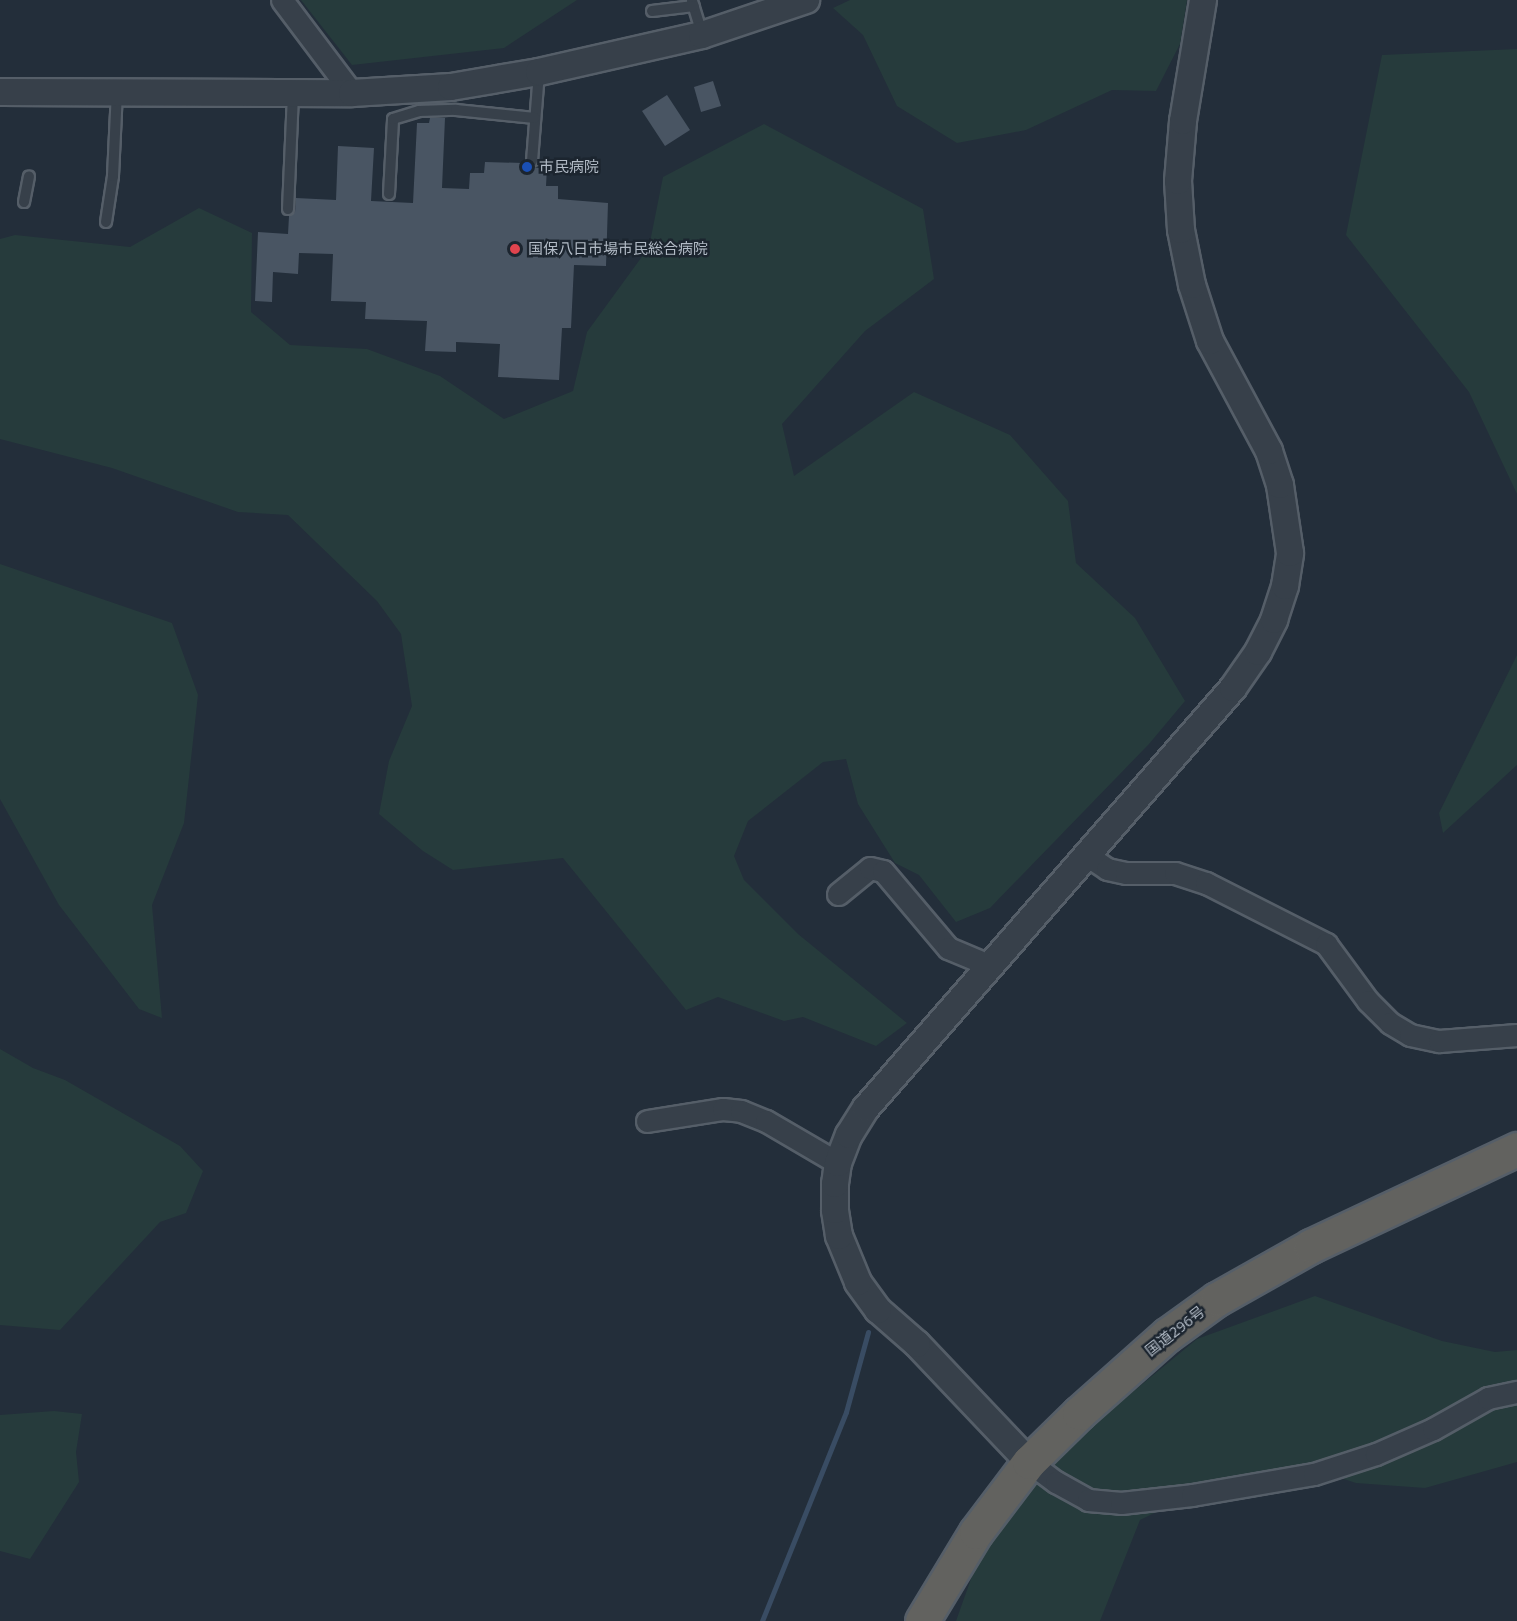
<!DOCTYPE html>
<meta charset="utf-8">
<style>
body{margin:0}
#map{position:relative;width:1517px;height:1621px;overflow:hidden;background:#232e3a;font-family:"Noto Sans","Noto Sans JP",sans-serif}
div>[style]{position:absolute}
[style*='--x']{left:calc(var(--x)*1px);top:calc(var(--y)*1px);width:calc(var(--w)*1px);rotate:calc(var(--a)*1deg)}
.green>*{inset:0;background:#263b3c}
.stream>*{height:5px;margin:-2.5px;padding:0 2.5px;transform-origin:2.5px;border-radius:2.5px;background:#394c63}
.building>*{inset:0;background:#495563}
.roads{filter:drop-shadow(2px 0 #555e68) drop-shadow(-2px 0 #555e68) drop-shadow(0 2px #555e68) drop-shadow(0 -2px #555e68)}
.service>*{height:10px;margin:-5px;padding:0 5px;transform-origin:5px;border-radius:5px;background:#37404a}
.minor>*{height:21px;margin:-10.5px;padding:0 10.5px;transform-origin:10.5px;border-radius:10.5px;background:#37404a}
.tertiary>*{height:26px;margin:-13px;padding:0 13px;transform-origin:13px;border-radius:13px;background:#37404a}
.trunk>*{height:33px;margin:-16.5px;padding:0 16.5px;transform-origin:16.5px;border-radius:16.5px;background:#62625f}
.dots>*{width:16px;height:16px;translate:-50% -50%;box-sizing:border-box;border:3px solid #1c252f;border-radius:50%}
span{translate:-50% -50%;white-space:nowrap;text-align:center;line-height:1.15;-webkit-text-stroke:5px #1c252f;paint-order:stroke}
.poi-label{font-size:15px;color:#b2bbc6}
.left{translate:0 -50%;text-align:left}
.street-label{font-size:15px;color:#b2bbc6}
</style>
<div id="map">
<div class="green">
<i style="clip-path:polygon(301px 0,577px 0,504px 48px,352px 65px)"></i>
<i style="clip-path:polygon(850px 0,1187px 0,1180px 44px,1156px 91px,1112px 90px,1026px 130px,957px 143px,897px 106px,863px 35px,833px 8px)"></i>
<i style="clip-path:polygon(1517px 49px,1517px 494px,1469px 392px,1346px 235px,1382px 55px)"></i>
<i style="clip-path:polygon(764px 124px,923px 209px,934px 279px,865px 331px,782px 424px,794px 476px,914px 392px,1010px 435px,1068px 501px,1076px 563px,1135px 618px,1185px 701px,1149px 744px,990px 908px,956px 922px,919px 875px,895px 863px,858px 804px,846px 759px,823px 762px,748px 821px,734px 856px,744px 880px,798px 934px,907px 1023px,876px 1046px,803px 1017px,784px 1021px,718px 997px,686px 1010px,563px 858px,453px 870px,423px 851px,379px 814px,389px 761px,412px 706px,401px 634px,377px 601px,288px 515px,238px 512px,112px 468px,0 439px,0 239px,15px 235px,130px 247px,199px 208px,252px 233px,251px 312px,290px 345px,367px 349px,440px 376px,504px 419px,573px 391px,587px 332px,649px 247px,663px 177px)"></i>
<i style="clip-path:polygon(0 564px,172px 623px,198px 695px,184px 823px,152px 905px,162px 1018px,139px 1009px,59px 905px,0 799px)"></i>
<i style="clip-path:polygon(1517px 655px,1517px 765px,1443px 833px,1439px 813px)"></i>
<i style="clip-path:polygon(0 1049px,33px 1068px,65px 1080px,180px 1146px,203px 1171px,186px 1213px,160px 1222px,60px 1330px,0 1325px)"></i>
<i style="clip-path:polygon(1315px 1296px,1442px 1341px,1495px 1352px,1517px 1350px,1517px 1462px,1425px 1488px,1356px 1483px,1307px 1467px,1226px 1478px,1140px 1520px,1100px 1621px,956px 1621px,982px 1548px,1027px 1479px,1197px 1339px)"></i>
<i style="clip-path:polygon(54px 1411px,82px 1414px,76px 1452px,79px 1482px,30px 1559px,0 1551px,0 1415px)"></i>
</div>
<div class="stream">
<i style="--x:762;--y:1621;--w:225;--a:-68.1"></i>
<i style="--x:846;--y:1412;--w:83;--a:-74.6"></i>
</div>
<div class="building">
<i style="clip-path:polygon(713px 81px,721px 106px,701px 112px,694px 87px)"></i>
<i style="clip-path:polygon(667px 95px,690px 130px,665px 146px,642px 111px)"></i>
<i style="clip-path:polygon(430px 118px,445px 118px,442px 188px,469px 189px,470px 173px,484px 173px,485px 162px,522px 163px,522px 167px,531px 168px,547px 168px,546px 186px,558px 186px,558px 199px,608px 203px,606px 266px,574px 265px,571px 328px,562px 328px,559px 380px,498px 377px,500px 344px,456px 342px,456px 352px,425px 351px,427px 321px,365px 319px,366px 302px,331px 301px,333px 254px,299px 253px,298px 274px,273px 272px,272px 302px,255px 301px,258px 232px,288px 234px,289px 216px,295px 212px,296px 198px,336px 200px,338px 146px,374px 148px,371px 201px,413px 203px,417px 123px,429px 123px)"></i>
</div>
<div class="roads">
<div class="service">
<i style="--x:692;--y:1;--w:34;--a:73"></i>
<i style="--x:652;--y:11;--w:42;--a:-6.8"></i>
<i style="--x:532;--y:161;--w:89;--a:-85.5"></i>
<i style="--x:389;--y:194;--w:75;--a:-86.9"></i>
<i style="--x:393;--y:119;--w:27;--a:-17"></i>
<i style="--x:419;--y:111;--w:37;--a:-2"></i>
<i style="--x:456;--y:110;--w:79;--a:5.8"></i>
<i style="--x:24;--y:202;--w:26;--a:-79"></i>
<i style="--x:288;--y:209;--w:116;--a:-87.5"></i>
<i style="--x:106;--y:222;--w:47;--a:-81.3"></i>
<i style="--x:113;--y:176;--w:84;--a:-87.3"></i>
</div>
<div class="minor">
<i style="--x:282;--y:0;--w:116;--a:53"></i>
<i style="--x:1088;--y:856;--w:23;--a:34"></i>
<i style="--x:1107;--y:869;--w:19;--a:12"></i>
<i style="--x:1126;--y:873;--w:49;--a:0"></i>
<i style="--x:1175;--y:873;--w:33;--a:18"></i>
<i style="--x:1206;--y:883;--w:135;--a:26.9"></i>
<i style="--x:1326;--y:944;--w:71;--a:53.6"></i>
<i style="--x:1368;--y:1001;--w:31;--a:45"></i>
<i style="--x:1390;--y:1023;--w:23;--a:31"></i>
<i style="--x:1410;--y:1035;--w:30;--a:12"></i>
<i style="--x:1439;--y:1041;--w:78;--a:-4.4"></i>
<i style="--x:838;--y:894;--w:41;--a:-39.1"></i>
<i style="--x:870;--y:868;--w:13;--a:13"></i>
<i style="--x:883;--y:871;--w:101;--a:49.8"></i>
<i style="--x:948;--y:948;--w:47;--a:22.7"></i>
<i style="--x:647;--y:1121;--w:77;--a:-9"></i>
<i style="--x:723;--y:1109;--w:18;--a:6"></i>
<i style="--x:741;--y:1111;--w:27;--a:22"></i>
<i style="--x:766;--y:1121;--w:83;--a:30.3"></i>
<i style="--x:1029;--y:1462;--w:34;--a:37"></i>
<i style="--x:1056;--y:1482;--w:37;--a:29"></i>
<i style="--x:1088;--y:1500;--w:33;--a:5"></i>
<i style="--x:1121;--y:1503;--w:71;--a:-6.4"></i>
<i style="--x:1192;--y:1495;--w:124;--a:-9.8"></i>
<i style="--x:1314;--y:1474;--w:65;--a:-17.9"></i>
<i style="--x:1376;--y:1454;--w:62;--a:-23.7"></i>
<i style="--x:1433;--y:1429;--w:63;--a:-29.4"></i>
<i style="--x:1488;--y:1398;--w:30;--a:-12"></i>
</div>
<div class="tertiary">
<i style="--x:0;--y:92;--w:352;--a:0.2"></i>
<i style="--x:352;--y:93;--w:99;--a:-3.5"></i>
<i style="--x:451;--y:87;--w:89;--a:-9.7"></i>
<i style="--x:539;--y:72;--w:167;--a:-12.8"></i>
<i style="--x:702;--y:35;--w:110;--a:-18.6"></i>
<i style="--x:1029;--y:1462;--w:163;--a:-133.5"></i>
<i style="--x:917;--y:1344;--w:52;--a:-138.9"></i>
<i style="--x:878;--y:1310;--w:34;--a:-126"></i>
<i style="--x:858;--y:1282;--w:50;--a:-112.4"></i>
<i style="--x:839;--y:1236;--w:26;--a:-99"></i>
<i style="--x:835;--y:1210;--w:26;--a:-90"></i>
<i style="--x:835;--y:1184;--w:21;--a:-82"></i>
<i style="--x:838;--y:1163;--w:30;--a:-69"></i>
<i style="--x:849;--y:1135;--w:32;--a:-58"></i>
<i style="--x:866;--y:1108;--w:558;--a:-48.85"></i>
<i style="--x:1233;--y:688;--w:44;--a:-55.2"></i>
<i style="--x:1258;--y:652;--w:36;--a:-63"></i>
<i style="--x:1274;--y:620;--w:36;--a:-72"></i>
<i style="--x:1285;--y:586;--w:33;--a:-81"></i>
<i style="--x:1290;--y:553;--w:69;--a:-98.4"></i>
<i style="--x:1280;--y:485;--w:36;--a:-108"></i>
<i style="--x:1269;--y:451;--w:125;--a:-118.2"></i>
<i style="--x:1210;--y:341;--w:59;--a:-107.8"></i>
<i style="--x:1192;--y:285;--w:56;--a:-101.3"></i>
<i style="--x:1181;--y:230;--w:49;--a:-93.5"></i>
<i style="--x:1178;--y:181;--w:60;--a:-85.2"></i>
<i style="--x:1183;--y:121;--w:123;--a:-80.6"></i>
</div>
<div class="trunk">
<i style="--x:922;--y:1621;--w:104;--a:-58.8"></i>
<i style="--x:976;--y:1532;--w:88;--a:-52.9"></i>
<i style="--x:1029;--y:1462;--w:70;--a:-44.4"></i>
<i style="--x:1079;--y:1413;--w:118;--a:-41.6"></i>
<i style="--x:1167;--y:1335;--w:62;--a:-35.8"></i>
<i style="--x:1217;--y:1299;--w:108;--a:-29.4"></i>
<i style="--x:1311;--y:1246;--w:228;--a:-25.2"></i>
</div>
</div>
<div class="dots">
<i style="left:527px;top:167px;background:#1a4fb4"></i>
<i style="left:515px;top:249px;background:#e0444e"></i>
</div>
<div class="poi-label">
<span class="left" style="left:539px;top:167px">市民病院</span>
<span class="left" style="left:528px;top:249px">国保八日市場市民総合病院</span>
</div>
<div class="street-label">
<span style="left:1175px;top:1331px;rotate:-38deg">国道296号</span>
</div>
</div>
